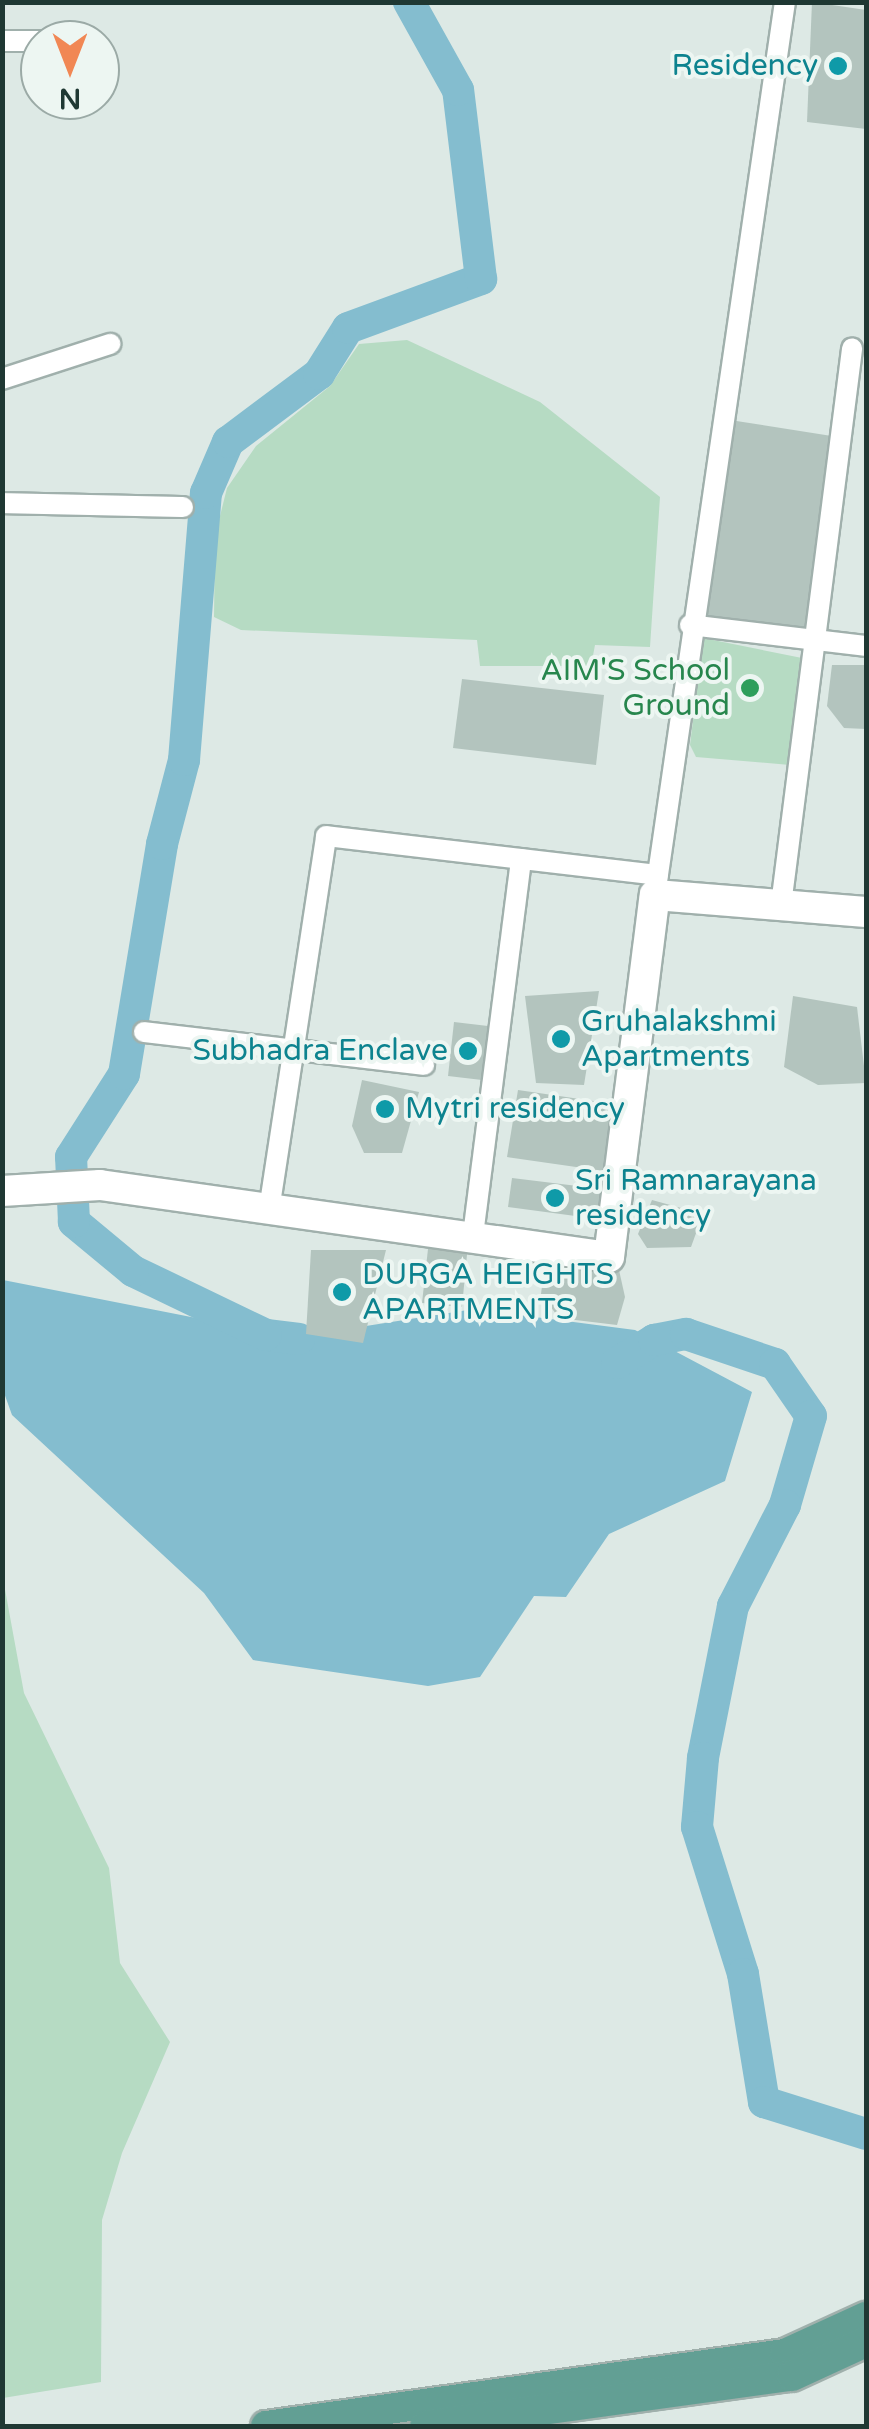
<!DOCTYPE html>
<style>
body{margin:0}
#map{position:relative;width:869px;height:2429px;overflow:hidden;background:#dde9e5;font-family:"Varela Round",sans-serif}
div>[style]{position:absolute}
[style*='--x']{left:calc(var(--x)*1px);top:calc(var(--y)*1px);width:calc(var(--w)*1px);rotate:calc(var(--a)*1deg)}
.green>*{inset:0;background:#b6dbc3}
.water>*{inset:0;background:#84bdcf}
.river>*{height:32px;margin:-16px;padding:0 16px;transform-origin:16px;border-radius:16px;background:#84bdcf}
.building>*{inset:0;background:#b3c4be}
.roads{filter:drop-shadow(2px 0 #a0b0ac) drop-shadow(-2px 0 #a0b0ac) drop-shadow(0 2px #a0b0ac) drop-shadow(0 -2px #a0b0ac)}
.street>*{height:20px;margin:-10px;padding:0 10px;transform-origin:10px;border-radius:10px;background:#fff}
.secondary>*{height:30px;margin:-15px;padding:0 15px;transform-origin:15px;border-radius:15px;background:#fff}
.primary>*{height:30px;margin:-15px;padding:0 15px;transform-origin:15px;border-radius:15px;background:#629f94}
.dots>*{width:28px;height:28px;translate:-50% -50%;box-sizing:border-box;border:5px solid #edf6f2;border-radius:50%}
span{translate:-50% -50%;white-space:nowrap;text-align:center;line-height:1.15;-webkit-text-stroke:8px #edf6f2;paint-order:stroke}
.culture-label{font-size:30px;color:#0d838f}
.right{translate:-100% -50%;text-align:right}
.left{translate:0 -50%;text-align:left}
.leisure-label{font-size:30px;color:#27864d}
.frame{position:absolute;inset:0;border:5px solid #1f3833;pointer-events:none}
.north{position:absolute;left:20px;top:20px;width:100px;height:100px;box-sizing:border-box;background:#edf6f2;border:2px solid #9baaa6;border-radius:50%;rotate:180deg;font-size:28px;font-weight:700;line-height:40px;text-align:center;color:#1f3833}
.north::after{content:'';display:block;margin:auto;width:35px;height:45px;background:#f18754;clip-path:polygon(50% 0,100% 100%,50% 72%,0 100%)}
</style>
<div id="map">
<div class="green">
<i style="clip-path:polygon(407px 340px,540px 402px,660px 497px,650px 647px,595px 645px,591px 666px,480px 666px,477px 640px,241px 630px,214px 617px,215px 536px,227px 488px,256px 446px,330px 386px,359px 344px)"></i>
<i style="clip-path:polygon(703px 638px,807px 659px,790px 765px,696px 757px,690px 745px)"></i>
<i style="clip-path:polygon(2px 1573px,24px 1693px,109px 1868px,120px 1963px,170px 2042px,122px 2153px,102px 2220px,101px 2382px,3px 2398px)"></i>
</div>
<div class="water">
<i style="clip-path:polygon(3px 1280px,263px 1331px,366px 1326px,474px 1309px,635px 1330px,752px 1392px,725px 1481px,609px 1534px,566px 1597px,534px 1596px,480px 1677px,428px 1686px,253px 1660px,204px 1593px,12px 1415px,3px 1390px)"></i>
</div>
<div class="river">
<i style="--x:299;--y:1339;--w:33;--a:-173"></i>
<i style="--x:266;--y:1335;--w:148;--a:-154.3"></i>
<i style="--x:133;--y:1271;--w:77;--a:-140.3"></i>
<i style="--x:74;--y:1222;--w:65;--a:-92.6"></i>
<i style="--x:71;--y:1157;--w:98;--a:-57.4"></i>
<i style="--x:124;--y:1074;--w:233;--a:-80.6"></i>
<i style="--x:162;--y:844;--w:87;--a:-75.3"></i>
<i style="--x:184;--y:760;--w:268;--a:-85.3"></i>
<i style="--x:206;--y:493;--w:56;--a:-66.7"></i>
<i style="--x:228;--y:442;--w:114;--a:-36.8"></i>
<i style="--x:319;--y:374;--w:54;--a:-57.8"></i>
<i style="--x:348;--y:328;--w:142;--a:-20.2"></i>
<i style="--x:481;--y:279;--w:190;--a:-96.9"></i>
<i style="--x:458;--y:90;--w:101;--a:-119.1"></i>
<i style="--x:617;--y:1363;--w:44;--a:-31.9"></i>
<i style="--x:654;--y:1340;--w:33;--a:-11"></i>
<i style="--x:686;--y:1334;--w:94;--a:18.6"></i>
<i style="--x:775;--y:1364;--w:63;--a:55.3"></i>
<i style="--x:811;--y:1416;--w:93;--a:106.3"></i>
<i style="--x:785;--y:1505;--w:114;--a:117.2"></i>
<i style="--x:733;--y:1606;--w:155;--a:101.2"></i>
<i style="--x:703;--y:1758;--w:69;--a:95"></i>
<i style="--x:697;--y:1827;--w:154;--a:72.6"></i>
<i style="--x:743;--y:1974;--w:130;--a:80.7"></i>
<i style="--x:764;--y:2102;--w:107;--a:17.4"></i>
</div>
<div class="building">
<i style="clip-path:polygon(812px 2px,866px 10px,866px 129px,807px 122px)"></i>
<i style="clip-path:polygon(730px 420px,838px 437px,814px 632px,699px 620px)"></i>
<i style="clip-path:polygon(832px 665px,866px 665px,866px 729px,844px 728px,827px 706px)"></i>
<i style="clip-path:polygon(462px 679px,604px 695px,596px 765px,453px 748px)"></i>
<i style="clip-path:polygon(599px 991px,584px 1085px,536px 1083px,525px 996px)"></i>
<i style="clip-path:polygon(793px 996px,857px 1007px,866px 1083px,818px 1085px,784px 1067px)"></i>
<i style="clip-path:polygon(454px 1022px,488px 1026px,482px 1080px,448px 1076px)"></i>
<i style="clip-path:polygon(362px 1080px,419px 1092px,402px 1153px,364px 1153px,352px 1126px)"></i>
<i style="clip-path:polygon(518px 1090px,621px 1105px,611px 1172px,507px 1157px)"></i>
<i style="clip-path:polygon(512px 1178px,602px 1189px,598px 1219px,508px 1207px)"></i>
<i style="clip-path:polygon(652px 1200px,703px 1214px,691px 1247px,647px 1248px,638px 1234px)"></i>
<i style="clip-path:polygon(429px 1240px,468px 1244px,462px 1307px,422px 1303px)"></i>
<i style="clip-path:polygon(311px 1250px,386px 1250px,363px 1343px,306px 1334px)"></i>
<i style="clip-path:polygon(546px 1256px,617px 1261px,625px 1297px,617px 1325px,559px 1318px,541px 1294px)"></i>
</div>
<div class="roads">
<div class="street">
<i style="--x:2;--y:41;--w:38;--a:0"></i>
<i style="--x:2;--y:379;--w:114;--a:-18"></i>
<i style="--x:2;--y:503;--w:181;--a:1.3"></i>
<i style="--x:690;--y:625;--w:177;--a:6.8"></i>
<i style="--x:655;--y:895;--w:902;--a:-81.72"></i>
<i style="--x:781;--y:905;--w:561;--a:-82.72"></i>
<i style="--x:144;--y:1032;--w:282;--a:6.7"></i>
<i style="--x:269;--y:1210;--w:378;--a:-81.3"></i>
<i style="--x:326;--y:836;--w:334;--a:6.7"></i>
<i style="--x:473;--y:1235;--w:379;--a:-82.7"></i>
</div>
<div class="secondary">
<i style="--x:2;--y:1191;--w:98;--a:-3.5"></i>
<i style="--x:100;--y:1185;--w:514;--a:8.05"></i>
<i style="--x:609;--y:1257;--w:365;--a:-82.8"></i>
<i style="--x:655;--y:895;--w:212;--a:4.6"></i>
</div>
<div class="primary">
<i style="--x:266;--y:2426;--w:524;--a:-7.9"></i>
<i style="--x:785;--y:2354;--w:89;--a:-24.6"></i>
<i style="--x:425;--y:2426;--w:370;--a:-7.8"></i>
<i style="--x:792;--y:2376;--w:81;--a:-24.7"></i>
</div>
</div>
<div class="dots">
<i style="left:838px;top:66px;background:#0f9aa8"></i>
<i style="left:750px;top:688px;background:#2e9e5b"></i>
<i style="left:561px;top:1039px;background:#0f9aa8"></i>
<i style="left:468px;top:1051px;background:#0f9aa8"></i>
<i style="left:385px;top:1109px;background:#0f9aa8"></i>
<i style="left:555px;top:1198px;background:#0f9aa8"></i>
<i style="left:342px;top:1292px;background:#0f9aa8"></i>
</div>
<div class="culture-label">
<span class="right" style="left:818px;top:66px">Residency</span>
<span class="left" style="left:581px;top:1039px">Gruhalakshmi<br>Apartments</span>
<span class="right" style="left:448px;top:1051px">Subhadra Enclave</span>
<span class="left" style="left:405px;top:1109px">Mytri residency</span>
<span class="left" style="left:575px;top:1198px">Sri Ramnarayana<br>residency</span>
<span class="left" style="left:362px;top:1292px">DURGA HEIGHTS<br>APARTMENTS</span>
</div>
<div class="leisure-label">
<span class="right" style="left:730px;top:688px">AIM'S School<br>Ground</span>
</div>
<div class="frame"></div>
<div class="north">N</div>
</div>
